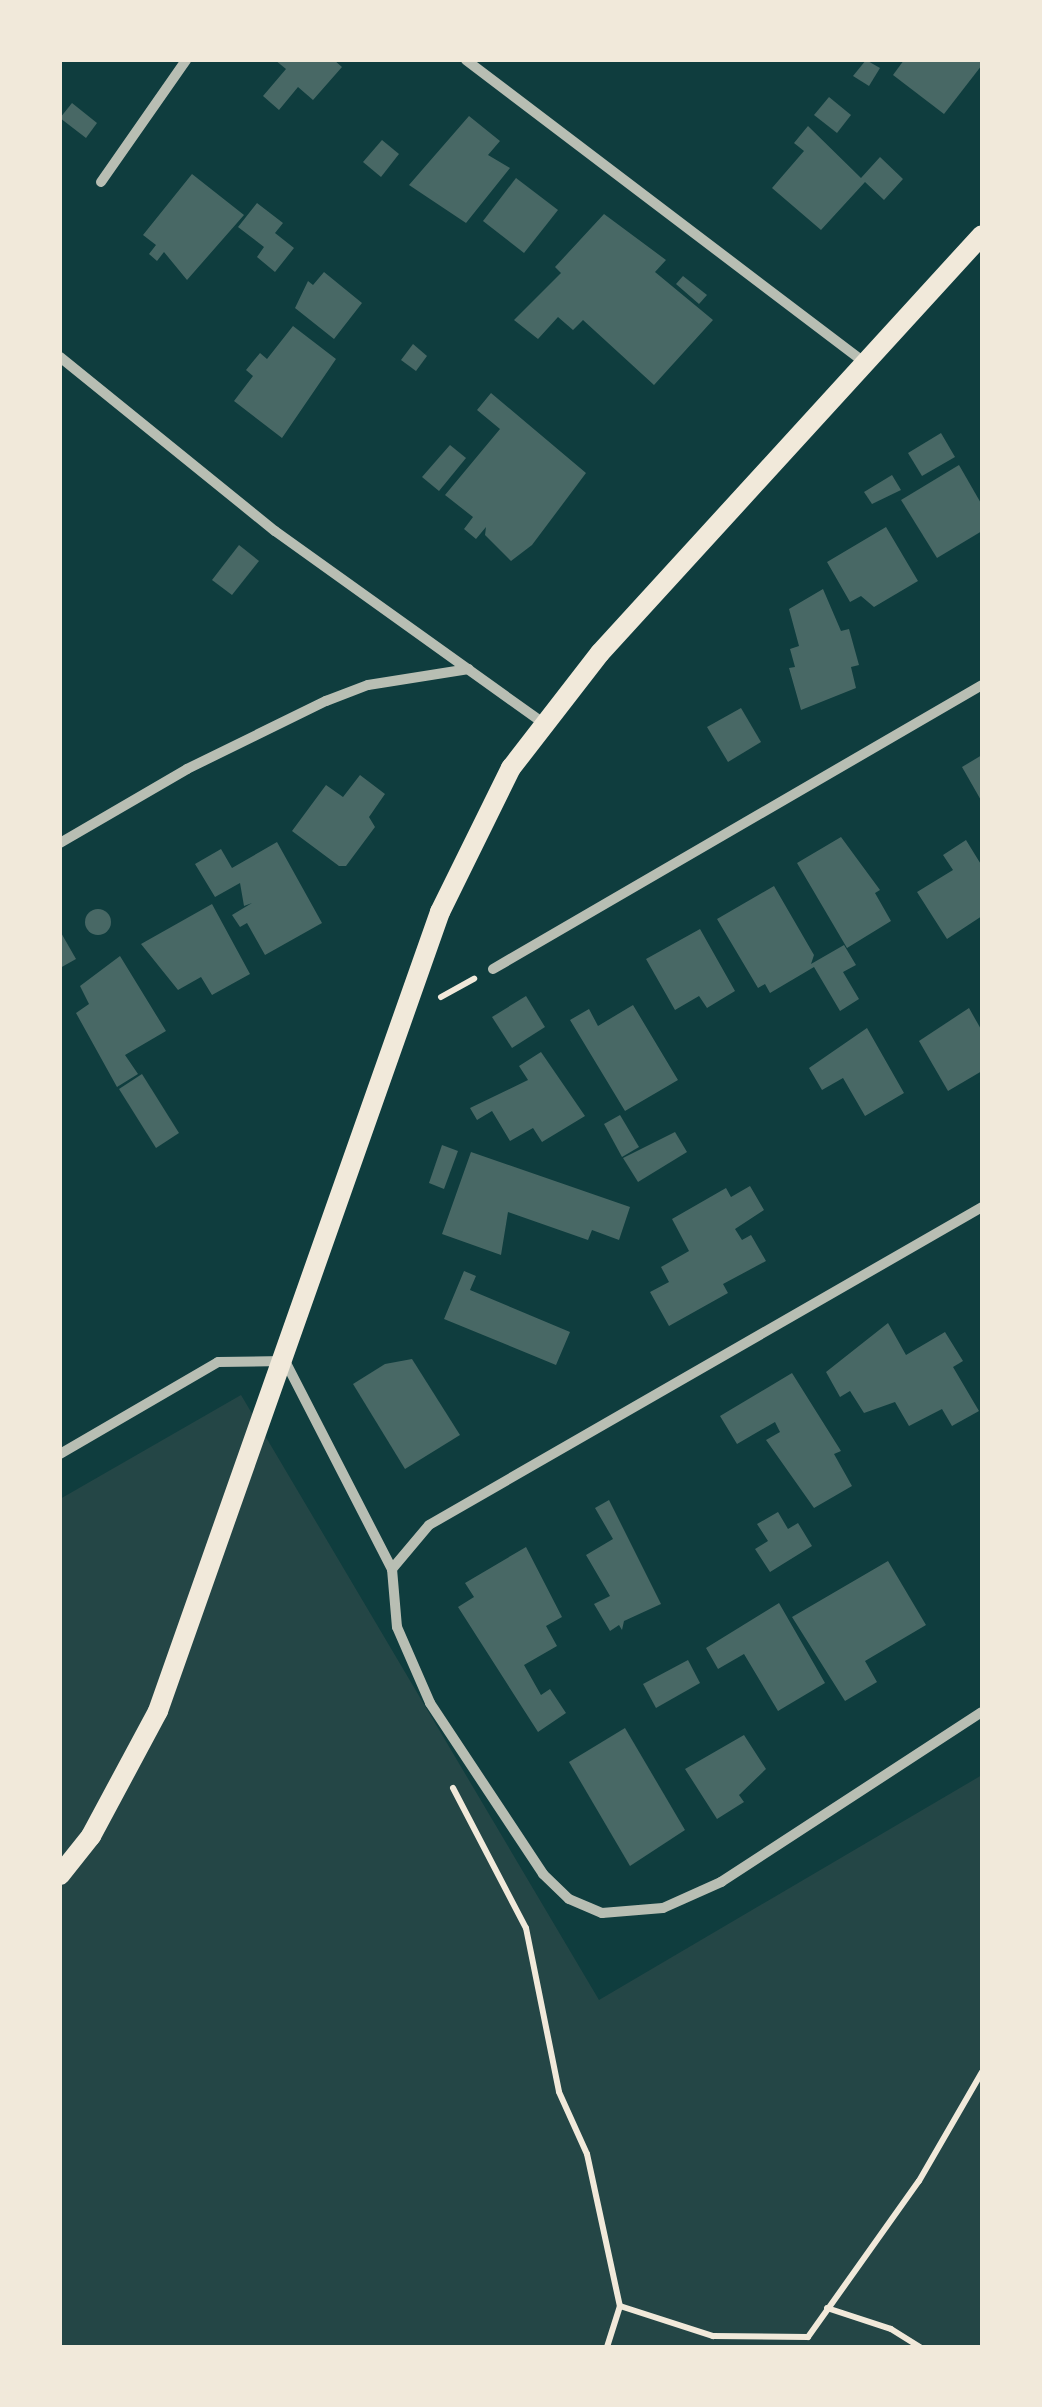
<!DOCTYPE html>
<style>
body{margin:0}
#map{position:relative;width:1042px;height:2407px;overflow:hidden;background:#0f3d3e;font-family:Overpass,sans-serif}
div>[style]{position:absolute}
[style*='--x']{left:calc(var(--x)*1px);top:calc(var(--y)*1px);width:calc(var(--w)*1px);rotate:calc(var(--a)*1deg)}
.green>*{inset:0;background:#244646}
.building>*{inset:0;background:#486865}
.round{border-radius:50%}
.path>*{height:6px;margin:-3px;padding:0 3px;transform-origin:3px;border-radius:3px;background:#f1e9da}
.minor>*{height:10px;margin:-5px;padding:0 5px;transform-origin:5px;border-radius:5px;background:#b8beb3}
.secondary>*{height:20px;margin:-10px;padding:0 10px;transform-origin:10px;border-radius:10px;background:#f1e9da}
span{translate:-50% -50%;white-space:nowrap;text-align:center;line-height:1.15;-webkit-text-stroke:10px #f1e9da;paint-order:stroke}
.frame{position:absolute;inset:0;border:62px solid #f1e9da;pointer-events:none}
</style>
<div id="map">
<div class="green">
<i style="clip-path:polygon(241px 1395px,599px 2000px,982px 1775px,982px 2347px,60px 2347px,60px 1499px)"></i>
</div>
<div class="building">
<i style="clip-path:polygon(275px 60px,334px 60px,342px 67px,313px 100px,298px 87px,279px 110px,263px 96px,286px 69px)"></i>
<i style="clip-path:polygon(866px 60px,880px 68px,869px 86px,853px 76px)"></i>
<i style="clip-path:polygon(904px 60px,982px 60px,982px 65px,944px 114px,893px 75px)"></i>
<i style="clip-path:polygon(829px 97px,851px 115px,837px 133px,814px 115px)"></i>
<i style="clip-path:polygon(72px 103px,97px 123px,86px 138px,60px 118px)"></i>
<i style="clip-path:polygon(469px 116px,500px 141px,488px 155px,510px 168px,466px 223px,409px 185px)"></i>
<i style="clip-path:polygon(808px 126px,861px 178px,880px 157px,903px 179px,884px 200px,865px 182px,821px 230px,772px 188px,804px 151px,794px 143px)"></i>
<i style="clip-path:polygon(382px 140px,399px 154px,381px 177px,363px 162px)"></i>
<i style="clip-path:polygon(192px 174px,244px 215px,187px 280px,164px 252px,157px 261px,149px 254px,156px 245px,143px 235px)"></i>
<i style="clip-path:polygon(516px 178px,558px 210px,524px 253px,483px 221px)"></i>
<i style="clip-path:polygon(257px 203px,283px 223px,275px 233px,294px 248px,275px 272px,257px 257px,264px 247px,238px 227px)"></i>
<i style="clip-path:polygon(604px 214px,666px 260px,655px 272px,713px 320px,654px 385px,583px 320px,573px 330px,558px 317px,538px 339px,514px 320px,561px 273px,555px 267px)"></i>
<i style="clip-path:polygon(324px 272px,362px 303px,334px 339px,295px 308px,308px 281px,313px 285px)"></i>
<i style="clip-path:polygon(683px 276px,707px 295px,699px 304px,676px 284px)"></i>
<i style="clip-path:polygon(293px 326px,336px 359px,282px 438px,234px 401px,253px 376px,246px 370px,260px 353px,267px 359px)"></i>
<i style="clip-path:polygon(413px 344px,427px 356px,416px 371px,401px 360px)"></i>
<i style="clip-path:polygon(491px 393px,586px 473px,532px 545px,511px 561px,485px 535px,486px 527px,476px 539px,464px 529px,473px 517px,445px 495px,500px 429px,477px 410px)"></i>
<i style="clip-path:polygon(941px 433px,955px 457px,922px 476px,908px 453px)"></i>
<i style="clip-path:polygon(450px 445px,466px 458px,439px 491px,422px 477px)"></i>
<i style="clip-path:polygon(959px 465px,982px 505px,982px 531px,937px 558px,901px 500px)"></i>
<i style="clip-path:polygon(892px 475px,901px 490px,872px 504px,864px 492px)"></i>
<i style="clip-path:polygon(886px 527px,918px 581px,874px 607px,861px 596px,850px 602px,827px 562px)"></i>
<i style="clip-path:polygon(239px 545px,259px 561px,232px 595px,212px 580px)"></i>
<i style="clip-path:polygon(823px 589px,841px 631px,849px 629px,859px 665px,851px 667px,856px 688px,801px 710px,789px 668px,795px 667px,790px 649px,799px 646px,789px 609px)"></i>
<i style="clip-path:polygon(741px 708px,761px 742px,728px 762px,707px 727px)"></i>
<i style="clip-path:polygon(982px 755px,982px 802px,962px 767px)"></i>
<i style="clip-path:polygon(360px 775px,385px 794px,369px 817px,375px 827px,346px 866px,339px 866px,292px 831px,326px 785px,343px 797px)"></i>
<i style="clip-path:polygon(841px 837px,880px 890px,875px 893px,891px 921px,847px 948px,797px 863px)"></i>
<i style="clip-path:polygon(966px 840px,982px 866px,982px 916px,947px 939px,917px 892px,953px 870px,943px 855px)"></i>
<i style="clip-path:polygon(277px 842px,322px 923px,265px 955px,247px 923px,240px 927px,232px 915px,252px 903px,244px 906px,240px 883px,215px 897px,195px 864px,221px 849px,232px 868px)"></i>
<i style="clip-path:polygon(774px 886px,814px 955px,811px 964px,844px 945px,856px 965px,843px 972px,859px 999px,840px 1011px,814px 967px,770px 993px,765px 984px,758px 988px,717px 919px)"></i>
<i style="clip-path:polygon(212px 904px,250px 974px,212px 995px,201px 977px,178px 990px,141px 944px)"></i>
<i class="round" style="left:85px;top:909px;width:26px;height:26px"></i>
<i style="clip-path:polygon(700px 929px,735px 991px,707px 1008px,699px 996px,675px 1010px,646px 959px)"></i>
<i style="clip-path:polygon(60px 931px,76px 959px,60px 968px)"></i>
<i style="clip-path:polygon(120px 956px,166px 1031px,125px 1055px,138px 1074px,117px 1087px,76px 1013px,89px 1004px,80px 986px)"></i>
<i style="clip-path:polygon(526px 996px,545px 1027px,512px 1048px,492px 1017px)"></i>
<i style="clip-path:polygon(633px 1005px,678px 1080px,625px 1111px,570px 1020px,589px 1009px,598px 1026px)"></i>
<i style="clip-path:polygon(969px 1008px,982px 1031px,982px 1071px,948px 1091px,919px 1041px)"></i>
<i style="clip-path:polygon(867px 1028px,904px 1093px,865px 1116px,843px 1078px,822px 1090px,809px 1068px)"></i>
<i style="clip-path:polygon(541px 1052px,585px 1116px,542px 1142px,533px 1128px,510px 1141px,492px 1111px,477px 1120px,470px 1108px,528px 1080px,519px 1066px)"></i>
<i style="clip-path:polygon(142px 1074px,179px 1133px,156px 1148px,119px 1089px)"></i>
<i style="clip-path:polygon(620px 1115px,639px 1147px,622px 1157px,604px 1124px)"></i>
<i style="clip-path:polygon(675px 1132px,687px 1152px,638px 1182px,623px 1158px)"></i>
<i style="clip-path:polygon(442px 1145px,458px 1151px,444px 1189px,429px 1183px)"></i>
<i style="clip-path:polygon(471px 1152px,630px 1207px,619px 1240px,592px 1230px,588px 1240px,508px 1212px,501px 1255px,442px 1234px)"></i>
<i style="clip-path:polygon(750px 1186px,764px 1210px,735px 1229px,742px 1240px,751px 1235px,766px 1261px,723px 1284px,728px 1293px,669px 1326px,650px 1292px,669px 1282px,661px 1267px,689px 1251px,672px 1219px,726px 1188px,731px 1197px)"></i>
<i style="clip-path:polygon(464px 1271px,476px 1276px,470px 1290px,570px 1332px,556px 1365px,444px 1319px)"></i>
<i style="clip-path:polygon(888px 1323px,906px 1355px,945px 1332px,963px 1361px,953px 1367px,979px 1411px,952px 1426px,942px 1409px,909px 1426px,895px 1402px,864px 1413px,850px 1391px,840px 1397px,826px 1372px)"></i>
<i style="clip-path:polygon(412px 1359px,460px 1435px,405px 1469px,353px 1384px,385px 1364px)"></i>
<i style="clip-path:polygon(792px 1373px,841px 1451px,834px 1454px,852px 1486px,814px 1508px,766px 1440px,780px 1432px,775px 1422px,737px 1444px,720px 1416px)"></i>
<i style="clip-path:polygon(609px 1500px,661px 1604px,624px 1621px,622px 1630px,619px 1625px,610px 1631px,594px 1604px,610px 1596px,586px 1555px,613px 1539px,595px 1508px)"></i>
<i style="clip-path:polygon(778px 1512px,788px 1529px,798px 1523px,812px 1546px,770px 1572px,755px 1549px,768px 1541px,757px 1524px)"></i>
<i style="clip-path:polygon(526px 1547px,562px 1617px,546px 1626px,557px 1646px,524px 1665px,541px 1695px,550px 1689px,566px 1713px,538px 1732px,458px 1607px,474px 1597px,465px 1583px)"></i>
<i style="clip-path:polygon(888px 1561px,926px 1625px,865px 1661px,877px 1682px,845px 1701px,792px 1617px)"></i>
<i style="clip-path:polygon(779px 1603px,825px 1683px,778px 1711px,744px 1654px,718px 1669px,706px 1648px)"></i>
<i style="clip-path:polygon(688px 1660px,700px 1683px,656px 1708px,643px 1684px)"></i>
<i style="clip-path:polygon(625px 1728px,685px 1830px,630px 1866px,569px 1762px)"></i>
<i style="clip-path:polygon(744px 1735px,766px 1769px,739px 1795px,744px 1802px,717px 1819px,685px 1769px)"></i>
</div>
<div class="path">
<i style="--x:441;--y:997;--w:38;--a:-29"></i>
<i style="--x:453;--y:1788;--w:158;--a:62.5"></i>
<i style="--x:526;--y:1928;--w:167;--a:78.6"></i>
<i style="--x:559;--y:2092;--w:68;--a:65.7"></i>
<i style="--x:587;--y:2154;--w:156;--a:77.8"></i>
<i style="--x:620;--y:2306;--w:43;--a:107.6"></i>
<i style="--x:620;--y:2306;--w:98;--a:17.9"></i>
<i style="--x:713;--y:2336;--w:95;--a:0.6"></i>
<i style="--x:808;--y:2337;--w:191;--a:-54.6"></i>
<i style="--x:919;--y:2181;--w:126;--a:-60"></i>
<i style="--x:827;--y:2308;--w:67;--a:18.2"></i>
<i style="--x:891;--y:2329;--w:34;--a:32"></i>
</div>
<div class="minor">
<i style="--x:466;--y:60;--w:500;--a:37.2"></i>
<i style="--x:101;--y:182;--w:149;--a:-55.1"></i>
<i style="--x:60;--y:357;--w:277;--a:39"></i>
<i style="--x:275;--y:531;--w:328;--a:35.6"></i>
<i style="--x:60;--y:843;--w:147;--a:-30.2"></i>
<i style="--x:187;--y:769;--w:155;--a:-26.1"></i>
<i style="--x:326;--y:701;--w:45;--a:-20.9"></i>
<i style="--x:368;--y:685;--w:102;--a:-9"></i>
<i style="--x:493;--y:969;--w:565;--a:-30.15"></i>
<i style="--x:60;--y:1454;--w:183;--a:-30.2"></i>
<i style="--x:218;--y:1362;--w:67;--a:-0.9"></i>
<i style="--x:285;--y:1361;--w:234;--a:62.8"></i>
<i style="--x:392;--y:1569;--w:58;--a:85.1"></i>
<i style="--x:397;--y:1627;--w:83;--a:66.5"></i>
<i style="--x:430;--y:1703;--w:205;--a:56.5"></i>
<i style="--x:543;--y:1874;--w:36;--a:44"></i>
<i style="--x:569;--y:1899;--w:36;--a:23"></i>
<i style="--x:602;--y:1913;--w:61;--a:-4.7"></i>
<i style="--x:663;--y:1908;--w:64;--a:-24.1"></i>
<i style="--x:721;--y:1882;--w:311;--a:-33.1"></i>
<i style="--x:392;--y:1569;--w:57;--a:-49.9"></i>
<i style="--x:429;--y:1525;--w:638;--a:-29.9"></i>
</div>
<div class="secondary">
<i style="--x:60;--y:1875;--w:50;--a:-51.5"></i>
<i style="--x:91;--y:1836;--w:142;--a:-61.8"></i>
<i style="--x:158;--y:1711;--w:847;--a:-70.56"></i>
<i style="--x:440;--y:912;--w:161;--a:-63.8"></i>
<i style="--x:511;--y:768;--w:145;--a:-52.3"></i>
<i style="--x:600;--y:653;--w:566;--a:-47.58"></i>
</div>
<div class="frame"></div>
</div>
